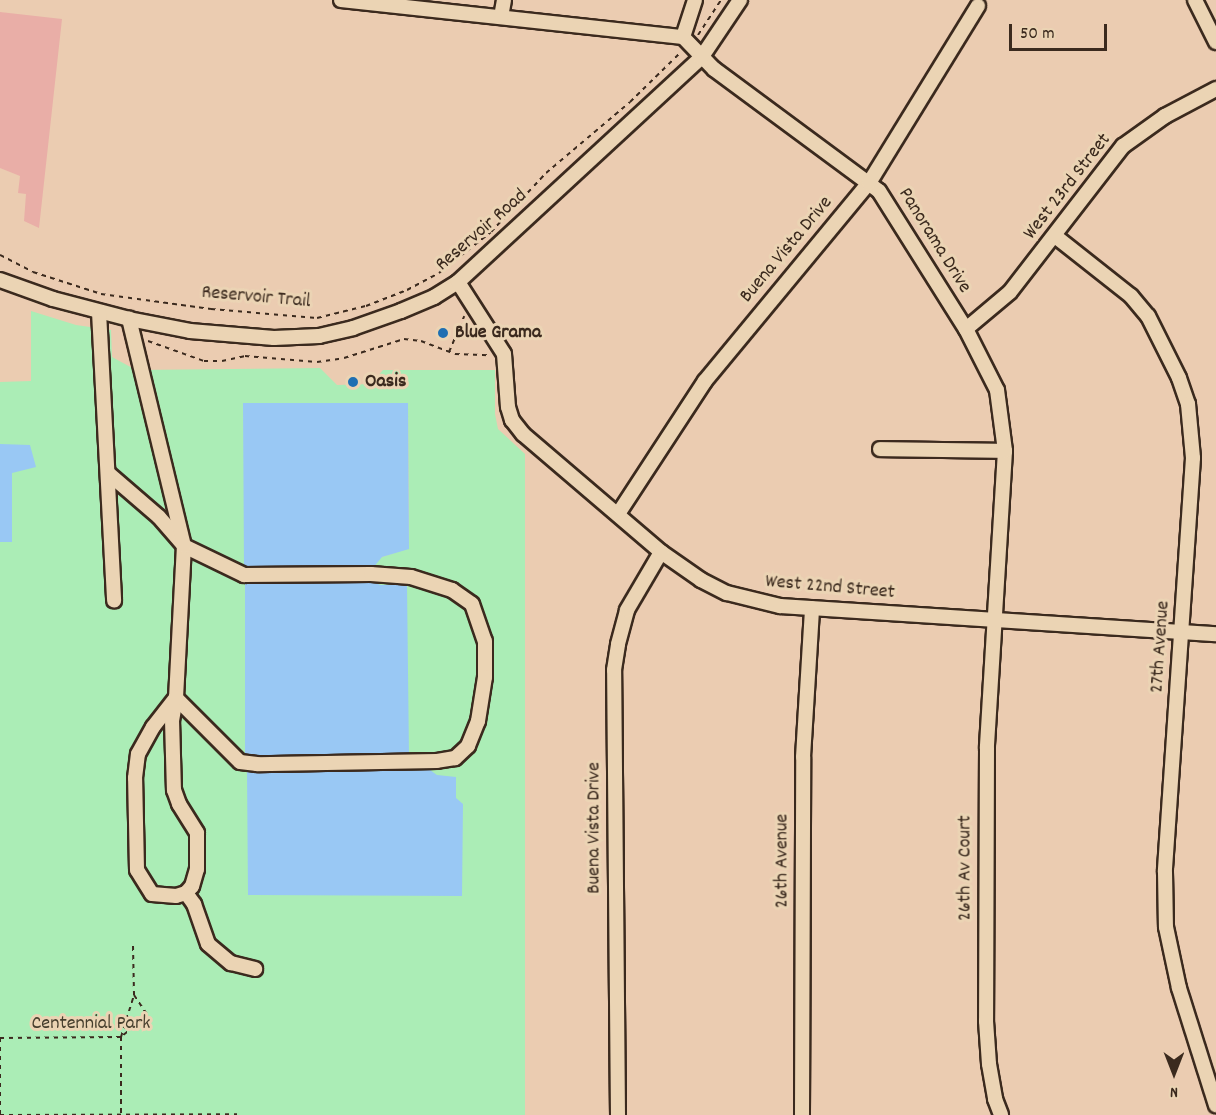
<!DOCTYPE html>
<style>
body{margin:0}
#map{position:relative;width:1216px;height:1115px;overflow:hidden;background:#ebccb1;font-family:Dekko,sans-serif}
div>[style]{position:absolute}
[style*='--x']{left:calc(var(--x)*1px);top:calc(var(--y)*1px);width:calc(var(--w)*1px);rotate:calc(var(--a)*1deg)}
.green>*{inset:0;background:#abedb6}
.water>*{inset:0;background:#99c8f4}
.building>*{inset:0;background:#e9aea7}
.path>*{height:2px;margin-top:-1px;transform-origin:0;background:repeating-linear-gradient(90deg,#3b2a1e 0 4.5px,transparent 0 9px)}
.roads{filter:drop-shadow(2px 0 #3b2a1e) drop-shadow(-2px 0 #3b2a1e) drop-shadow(0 2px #3b2a1e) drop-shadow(0 -2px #3b2a1e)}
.minor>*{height:14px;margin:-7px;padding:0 7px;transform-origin:7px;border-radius:7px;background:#ebd4b4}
.dots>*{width:16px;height:16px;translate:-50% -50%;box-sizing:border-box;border:3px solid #ebd4b4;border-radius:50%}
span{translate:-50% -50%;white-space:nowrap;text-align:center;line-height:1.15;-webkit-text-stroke:6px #ebd4b4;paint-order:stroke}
.street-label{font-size:20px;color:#3b2a1e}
.poi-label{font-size:20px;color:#3b2a1e;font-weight:700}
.left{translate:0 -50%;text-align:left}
.park-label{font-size:20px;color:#463e2d}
.north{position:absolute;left:1144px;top:1043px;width:60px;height:60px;-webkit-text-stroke:4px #ebd4b4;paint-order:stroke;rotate:180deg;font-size:16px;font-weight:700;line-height:24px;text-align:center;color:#3b2a1e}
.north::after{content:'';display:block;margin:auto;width:21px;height:27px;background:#3b2a1e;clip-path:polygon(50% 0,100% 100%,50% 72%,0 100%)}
.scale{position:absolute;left:1009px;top:24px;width:98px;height:27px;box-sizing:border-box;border:3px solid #3b2a1e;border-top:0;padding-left:8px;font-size:18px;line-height:21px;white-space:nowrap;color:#3b2a1e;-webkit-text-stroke:4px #ebd4b4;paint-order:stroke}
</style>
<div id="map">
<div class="green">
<i style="clip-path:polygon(evenodd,31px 311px,76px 325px,111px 330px,112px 357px,136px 370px,320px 368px,337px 385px,371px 384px,383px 370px,495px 370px,495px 414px,498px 429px,525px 454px,525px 1115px,0 1115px,0 382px,31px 381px,31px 311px,408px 403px,409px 548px,382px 557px,408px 403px,31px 311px,380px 585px,407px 585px,245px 757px,380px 585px)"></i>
</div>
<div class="water">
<i style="clip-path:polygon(243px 403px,408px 403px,409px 549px,382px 557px,372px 569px,244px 569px)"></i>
<i style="clip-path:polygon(0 444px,30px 445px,36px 467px,12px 473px,12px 542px,0 542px)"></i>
<i style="clip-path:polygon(370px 579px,380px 585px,407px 585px,409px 756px,245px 757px,245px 580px)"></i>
<i style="clip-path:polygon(430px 770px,437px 775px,456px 777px,456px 798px,463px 804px,462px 896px,248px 895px,247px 772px)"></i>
</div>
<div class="building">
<i style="clip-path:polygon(0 12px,62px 19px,39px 228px,24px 221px,26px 194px,18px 193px,20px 176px,0 168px)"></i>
</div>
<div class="path">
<i style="--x:698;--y:35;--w:42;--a:-56.7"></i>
<i style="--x:0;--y:255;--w:37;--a:27"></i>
<i style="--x:33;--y:272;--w:71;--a:17.9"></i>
<i style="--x:101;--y:294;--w:111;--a:7.8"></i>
<i style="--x:211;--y:309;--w:106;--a:4.9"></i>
<i style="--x:317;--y:318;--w:50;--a:-13.8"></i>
<i style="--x:366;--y:306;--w:44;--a:-21.3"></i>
<i style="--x:407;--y:290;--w:36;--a:-28"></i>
<i style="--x:439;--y:273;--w:66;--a:-38.3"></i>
<i style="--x:491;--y:232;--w:81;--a:-47"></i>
<i style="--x:546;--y:173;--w:110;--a:-40.2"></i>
<i style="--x:630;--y:102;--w:71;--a:-44.4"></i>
<i style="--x:148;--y:341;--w:59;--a:19.7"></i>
<i style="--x:204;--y:361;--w:18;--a:0"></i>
<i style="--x:222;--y:361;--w:24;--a:-12"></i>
<i style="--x:245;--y:356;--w:72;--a:4.8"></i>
<i style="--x:317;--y:362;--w:27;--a:-8"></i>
<i style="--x:344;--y:358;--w:63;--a:-17.6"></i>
<i style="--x:404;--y:339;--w:17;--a:7"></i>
<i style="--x:421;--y:341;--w:36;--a:21"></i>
<i style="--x:455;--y:354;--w:34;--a:2"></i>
<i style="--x:449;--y:352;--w:39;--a:-67"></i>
<i style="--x:133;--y:946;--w:49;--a:88.8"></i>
<i style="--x:134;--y:995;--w:23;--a:56"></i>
<i style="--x:148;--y:1015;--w:35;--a:141"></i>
<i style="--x:121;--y:1037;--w:121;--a:179.5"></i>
<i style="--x:0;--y:1038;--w:77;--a:90"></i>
<i style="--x:0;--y:1115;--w:237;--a:-0.2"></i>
<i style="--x:121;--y:1113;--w:76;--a:-90"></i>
<i style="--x:121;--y:1037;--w:44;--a:-72.8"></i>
</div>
<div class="roads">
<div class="minor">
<i style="--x:341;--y:0;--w:344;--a:6.2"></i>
<i style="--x:683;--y:37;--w:45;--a:45.9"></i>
<i style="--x:714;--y:69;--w:205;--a:36.5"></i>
<i style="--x:879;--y:191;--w:163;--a:57.8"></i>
<i style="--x:966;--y:329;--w:68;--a:63.1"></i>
<i style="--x:997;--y:390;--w:62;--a:82.5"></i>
<i style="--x:1005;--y:451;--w:298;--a:93.5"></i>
<i style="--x:987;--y:748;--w:273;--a:90.2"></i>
<i style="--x:986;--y:1021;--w:43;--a:86"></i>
<i style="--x:989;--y:1064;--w:36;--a:80"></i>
<i style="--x:995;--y:1099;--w:17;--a:69"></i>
<i style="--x:1195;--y:0;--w:47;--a:63.4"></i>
<i style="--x:501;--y:17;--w:17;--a:-80"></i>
<i style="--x:683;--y:37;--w:39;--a:-72"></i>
<i style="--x:1055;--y:236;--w:97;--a:38.3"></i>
<i style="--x:1131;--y:296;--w:26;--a:50"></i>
<i style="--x:1148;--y:316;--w:69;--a:63.4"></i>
<i style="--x:1179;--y:378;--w:28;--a:71"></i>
<i style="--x:1188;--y:404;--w:54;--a:84.7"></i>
<i style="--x:1193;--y:458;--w:415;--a:93.9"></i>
<i style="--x:1165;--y:872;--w:55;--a:89"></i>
<i style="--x:1166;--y:927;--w:62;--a:78"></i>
<i style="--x:1179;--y:988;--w:123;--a:72.5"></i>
<i style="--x:0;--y:280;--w:56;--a:19.7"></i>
<i style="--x:53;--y:299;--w:79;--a:14.7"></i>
<i style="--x:129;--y:319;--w:62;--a:11.1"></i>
<i style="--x:190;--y:331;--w:84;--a:4.8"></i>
<i style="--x:274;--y:338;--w:45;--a:-2.5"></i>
<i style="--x:319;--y:336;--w:35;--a:-13"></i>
<i style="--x:353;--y:328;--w:51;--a:-19.5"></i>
<i style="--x:401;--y:311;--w:36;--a:-23"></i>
<i style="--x:434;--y:297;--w:28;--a:-32"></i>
<i style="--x:458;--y:282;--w:330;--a:-42.7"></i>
<i style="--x:701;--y:58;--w:70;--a:-56.1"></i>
<i style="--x:458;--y:282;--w:85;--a:57.4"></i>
<i style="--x:504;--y:354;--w:53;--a:85.7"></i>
<i style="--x:508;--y:407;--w:14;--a:73"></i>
<i style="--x:512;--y:420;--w:18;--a:52"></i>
<i style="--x:523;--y:434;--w:182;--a:40.5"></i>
<i style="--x:661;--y:552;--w:49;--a:35"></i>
<i style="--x:701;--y:580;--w:29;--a:27"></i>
<i style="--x:727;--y:593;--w:55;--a:13.8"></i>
<i style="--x:780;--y:606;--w:437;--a:3.7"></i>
<i style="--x:99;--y:312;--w:289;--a:87"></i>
<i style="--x:966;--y:329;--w:57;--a:-40.1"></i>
<i style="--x:1010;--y:292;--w:185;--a:-52.3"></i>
<i style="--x:1123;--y:146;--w:52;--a:-35.5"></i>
<i style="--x:1165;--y:116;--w:58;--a:-27.9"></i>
<i style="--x:880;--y:449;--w:125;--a:0.9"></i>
<i style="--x:108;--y:473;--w:67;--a:40.8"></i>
<i style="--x:159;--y:517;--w:38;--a:49"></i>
<i style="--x:184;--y:546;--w:67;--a:25.8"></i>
<i style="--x:244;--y:575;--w:127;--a:-0.5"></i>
<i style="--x:371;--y:574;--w:40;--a:4.3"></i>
<i style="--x:411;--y:577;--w:43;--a:17.6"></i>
<i style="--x:452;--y:590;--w:24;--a:35"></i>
<i style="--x:472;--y:604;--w:39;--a:71"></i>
<i style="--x:485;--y:641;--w:36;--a:90"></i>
<i style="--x:485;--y:677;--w:45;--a:99"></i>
<i style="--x:478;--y:721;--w:27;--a:112"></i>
<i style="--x:468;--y:746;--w:18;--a:137"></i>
<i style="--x:455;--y:758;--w:18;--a:171"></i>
<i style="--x:437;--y:761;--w:180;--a:179"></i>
<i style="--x:257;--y:764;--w:17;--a:-173"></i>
<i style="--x:240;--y:762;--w:91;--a:-135"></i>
<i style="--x:176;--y:698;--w:152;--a:-87"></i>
<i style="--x:184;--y:546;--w:234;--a:-103.6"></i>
<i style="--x:618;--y:514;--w:159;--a:-56.8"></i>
<i style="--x:705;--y:381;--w:257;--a:-50.4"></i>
<i style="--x:869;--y:183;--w:208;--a:-58.4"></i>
<i style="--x:176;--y:698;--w:22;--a:100"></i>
<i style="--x:172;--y:720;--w:70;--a:88.4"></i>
<i style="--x:174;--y:790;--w:15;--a:70"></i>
<i style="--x:179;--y:804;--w:34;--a:58"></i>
<i style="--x:197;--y:833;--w:36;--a:90"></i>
<i style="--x:197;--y:869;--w:18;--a:106"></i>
<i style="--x:192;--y:886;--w:9;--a:131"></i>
<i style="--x:186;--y:893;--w:10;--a:163"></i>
<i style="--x:176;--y:896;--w:24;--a:-175"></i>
<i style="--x:152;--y:894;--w:28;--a:-122"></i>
<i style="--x:137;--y:870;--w:92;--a:-91.2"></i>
<i style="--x:135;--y:778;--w:24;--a:-83"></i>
<i style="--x:138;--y:754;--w:31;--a:-61"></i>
<i style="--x:153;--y:727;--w:37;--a:-52"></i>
<i style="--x:186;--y:893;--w:14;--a:54"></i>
<i style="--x:194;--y:904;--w:42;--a:70.7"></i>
<i style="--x:208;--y:944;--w:30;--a:40"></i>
<i style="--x:231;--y:963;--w:25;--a:14"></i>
<i style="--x:618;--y:1115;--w:445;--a:-90.5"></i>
<i style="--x:614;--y:670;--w:26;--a:-81"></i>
<i style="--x:618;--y:644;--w:35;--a:-75"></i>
<i style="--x:627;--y:610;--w:67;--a:-59.6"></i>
<i style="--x:802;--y:1115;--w:358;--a:-89.8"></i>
<i style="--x:803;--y:757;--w:149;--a:-86.5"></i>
</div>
</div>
<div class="dots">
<i style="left:443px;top:333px;background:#1f6fb2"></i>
<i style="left:353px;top:382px;background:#1f6fb2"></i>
</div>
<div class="street-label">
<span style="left:1068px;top:187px;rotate:-52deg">West 23rd Street</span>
<span style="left:482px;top:231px;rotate:-41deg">Reservoir Road</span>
<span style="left:934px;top:241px;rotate:58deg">Panorama Drive</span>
<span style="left:787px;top:250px;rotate:-50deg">Buena Vista Drive</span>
<span style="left:256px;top:298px;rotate:5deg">Reservoir Trail</span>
<span style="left:830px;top:588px;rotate:5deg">West 22nd Street</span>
<span style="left:1161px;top:647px;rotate:-86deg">27th Avenue</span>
<span style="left:595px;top:828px;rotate:-90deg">Buena Vista Drive</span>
<span style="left:783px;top:861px;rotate:-90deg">26th Avenue</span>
<span style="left:966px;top:868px;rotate:-90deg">26th Av Court</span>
</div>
<div class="poi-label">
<span class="left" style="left:455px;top:333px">Blue Grama</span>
<span class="left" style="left:365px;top:382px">Oasis</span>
</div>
<div class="park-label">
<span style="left:91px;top:1024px">Centennial Park</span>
</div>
<div class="north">N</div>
<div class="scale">50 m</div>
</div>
